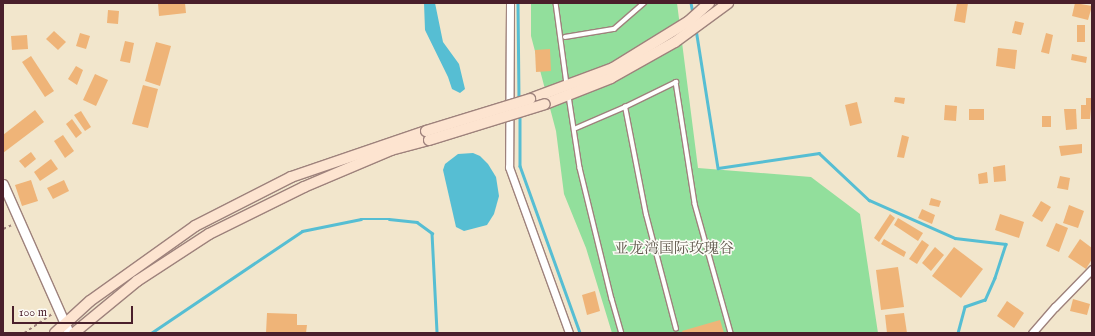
<!DOCTYPE html>
<meta charset="utf-8">
<style>
body{margin:0}
#map{position:relative;width:1095px;height:336px;overflow:hidden;background:#f2e6cc;font-family:"IM FELL English","Noto Serif SC",serif}
div>[style]{position:absolute}
[style*='--x']{left:calc(var(--x)*1px);top:calc(var(--y)*1px);width:calc(var(--w)*1px);rotate:calc(var(--a)*1deg)}
.green>*{inset:0;background:#92df9c}
.water>*{inset:0;background:#56bed3}
.stream>*{height:2.5px;margin:-1.25px;padding:0 1.25px;transform-origin:1.25px;border-radius:1.25px;background:#56bed3}
.building>*{inset:0;background:#efb478}
.path>*{height:1.5px;margin-top:-0.75px;transform-origin:0;background:repeating-linear-gradient(90deg,#9e827c 0 3px,transparent 0 6px)}
.roads{filter:drop-shadow(1px 0 #9e827c) drop-shadow(-1px 0 #9e827c) drop-shadow(0 1px #9e827c) drop-shadow(0 -1px #9e827c)}
.service>*{height:3.5px;margin:-1.75px;padding:0 1.75px;transform-origin:1.75px;border-radius:1.75px;background:#fff}
.minor>*{height:7px;margin:-3.5px;padding:0 3.5px;transform-origin:3.5px;border-radius:3.5px;background:#fff}
.tertiary>*{height:9px;margin:-4.5px;padding:0 4.5px;transform-origin:4.5px;border-radius:4.5px;background:#fff}
.secondary>*{height:10px;margin:-5px;padding:0 5px;transform-origin:5px;border-radius:5px;background:#fde4d0}
.bridges{filter:drop-shadow(1px 0 #9e827c) drop-shadow(-1px 0 #9e827c) drop-shadow(0 1px #9e827c) drop-shadow(0 -1px #9e827c)}
.secondary-bridge>*{height:10px;margin:-5px;padding:0 5px;transform-origin:5px;border-radius:5px;background:#fde4d0}
span{translate:-50% -50%;white-space:nowrap;text-align:center;line-height:1.15;-webkit-text-stroke:3px #fdfcf7;paint-order:stroke}
.park-label{font-size:15px;color:#60594d}
.frame{position:absolute;inset:0;border:4px solid #4a1f2b;pointer-events:none}
.scale{position:absolute;left:12px;top:306px;width:121px;height:18px;box-sizing:border-box;border:2px solid #4a1f2b;border-top:0;padding-left:5px;font-size:12px;line-height:14px;white-space:nowrap;color:#4a1f2b;-webkit-text-stroke:3px #fdfcf7;paint-order:stroke}
</style>
<div id="map">
<div class="green">
<i style="clip-path:polygon(531px 3px,677px 3px,698px 168px,811px 177px,860px 214px,878px 333px,612px 333px,586px 248px,564px 194px,556px 131px,531px 36px)"></i>
</div>
<div class="water">
<i style="clip-path:polygon(424px 3px,435px 3px,443px 42px,459px 64px,465px 89px,460px 93px,452px 89px,448px 77px,425px 30px)"></i>
<i style="clip-path:polygon(473px 153px,480px 156px,488px 164px,496px 177px,499px 196px,494px 214px,487px 225px,464px 231px,456px 227px,443px 170px,445px 164px,458px 154px)"></i>
</div>
<div class="stream">
<i style="--x:518;--y:3;--w:96;--a:89.4"></i>
<i style="--x:691;--y:3;--w:10;--a:79"></i>
<i style="--x:696;--y:29;--w:141;--a:81"></i>
<i style="--x:718;--y:168;--w:102;--a:-8.4"></i>
<i style="--x:819;--y:153;--w:69;--a:43.2"></i>
<i style="--x:869;--y:200;--w:94;--a:23.8"></i>
<i style="--x:955;--y:238;--w:51;--a:6.7"></i>
<i style="--x:1006;--y:244;--w:36;--a:108"></i>
<i style="--x:995;--y:278;--w:24;--a:114"></i>
<i style="--x:985;--y:300;--w:21;--a:161"></i>
<i style="--x:965;--y:307;--w:27;--a:105"></i>
<i style="--x:520;--y:114;--w:52;--a:90"></i>
<i style="--x:520;--y:166;--w:177;--a:70.2"></i>
<i style="--x:151;--y:333;--w:182;--a:-34"></i>
<i style="--x:302;--y:231;--w:60;--a:-11.5"></i>
<i style="--x:361;--y:219;--w:28;--a:0"></i>
<i style="--x:389;--y:219;--w:28;--a:6"></i>
<i style="--x:417;--y:222;--w:19;--a:36"></i>
<i style="--x:432;--y:233;--w:100;--a:87.1"></i>
</div>
<div class="building">
<i style="clip-path:polygon(158px 3px,185px 3px,186px 13px,159px 16px)"></i>
<i style="clip-path:polygon(957px 3px,968px 3px,965px 23px,954px 21px)"></i>
<i style="clip-path:polygon(1075px 3px,1092px 6px,1088px 20px,1072px 16px)"></i>
<i style="clip-path:polygon(108px 10px,119px 11px,118px 24px,107px 23px)"></i>
<i style="clip-path:polygon(1015px 21px,1024px 23px,1021px 35px,1012px 33px)"></i>
<i style="clip-path:polygon(1077px 25px,1085px 25px,1085px 42px,1077px 42px)"></i>
<i style="clip-path:polygon(54px 31px,66px 42px,58px 50px,46px 39px)"></i>
<i style="clip-path:polygon(80px 33px,90px 36px,86px 49px,76px 46px)"></i>
<i style="clip-path:polygon(1046px 33px,1053px 35px,1049px 54px,1041px 52px)"></i>
<i style="clip-path:polygon(27px 35px,28px 49px,12px 50px,11px 36px)"></i>
<i style="clip-path:polygon(125px 41px,134px 43px,130px 63px,120px 61px)"></i>
<i style="clip-path:polygon(156px 42px,171px 46px,160px 86px,145px 81px)"></i>
<i style="clip-path:polygon(998px 48px,1017px 50px,1015px 69px,996px 66px)"></i>
<i style="clip-path:polygon(550px 49px,551px 71px,536px 72px,535px 50px)"></i>
<i style="clip-path:polygon(1072px 54px,1087px 57px,1086px 63px,1071px 60px)"></i>
<i style="clip-path:polygon(31px 56px,54px 91px,45px 97px,22px 62px)"></i>
<i style="clip-path:polygon(76px 66px,83px 70px,77px 85px,68px 79px)"></i>
<i style="clip-path:polygon(95px 74px,108px 80px,96px 106px,83px 100px)"></i>
<i style="clip-path:polygon(143px 85px,158px 89px,148px 128px,132px 124px)"></i>
<i style="clip-path:polygon(895px 97px,905px 98px,904px 104px,894px 102px)"></i>
<i style="clip-path:polygon(1086px 98px,1092px 98px,1090px 119px,1081px 119px,1081px 105px,1086px 105px)"></i>
<i style="clip-path:polygon(857px 102px,862px 123px,850px 126px,845px 105px)"></i>
<i style="clip-path:polygon(945px 105px,957px 106px,956px 121px,944px 120px)"></i>
<i style="clip-path:polygon(969px 109px,984px 109px,984px 120px,969px 120px)"></i>
<i style="clip-path:polygon(1064px 109px,1076px 109px,1077px 129px,1066px 130px)"></i>
<i style="clip-path:polygon(35px 110px,44px 122px,3px 153px,3px 135px)"></i>
<i style="clip-path:polygon(81px 111px,91px 127px,85px 131px,74px 115px)"></i>
<i style="clip-path:polygon(1042px 116px,1051px 116px,1051px 127px,1042px 127px)"></i>
<i style="clip-path:polygon(72px 119px,82px 133px,76px 138px,66px 124px)"></i>
<i style="clip-path:polygon(63px 135px,74px 151px,65px 158px,54px 141px)"></i>
<i style="clip-path:polygon(902px 135px,909px 137px,904px 158px,897px 157px)"></i>
<i style="clip-path:polygon(1082px 144px,1082px 153px,1061px 156px,1059px 146px)"></i>
<i style="clip-path:polygon(31px 152px,36px 159px,25px 168px,19px 161px)"></i>
<i style="clip-path:polygon(51px 159px,58px 169px,40px 181px,34px 172px)"></i>
<i style="clip-path:polygon(1005px 165px,1006px 181px,994px 182px,993px 167px)"></i>
<i style="clip-path:polygon(987px 172px,988px 183px,979px 184px,978px 174px)"></i>
<i style="clip-path:polygon(1060px 176px,1070px 178px,1068px 190px,1057px 188px)"></i>
<i style="clip-path:polygon(31px 180px,38px 201px,22px 206px,15px 185px)"></i>
<i style="clip-path:polygon(64px 180px,69px 191px,53px 199px,47px 188px)"></i>
<i style="clip-path:polygon(931px 198px,941px 201px,939px 207px,929px 205px)"></i>
<i style="clip-path:polygon(1041px 201px,1051px 207px,1042px 222px,1032px 216px)"></i>
<i style="clip-path:polygon(1069px 205px,1084px 211px,1078px 228px,1063px 223px)"></i>
<i style="clip-path:polygon(922px 209px,935px 215px,932px 224px,918px 218px)"></i>
<i style="clip-path:polygon(890px 214px,895px 218px,879px 242px,874px 238px)"></i>
<i style="clip-path:polygon(1000px 214px,1024px 222px,1019px 238px,995px 230px)"></i>
<i style="clip-path:polygon(898px 218px,923px 233px,918px 241px,894px 225px)"></i>
<i style="clip-path:polygon(1056px 223px,1068px 228px,1059px 252px,1046px 246px)"></i>
<i style="clip-path:polygon(884px 239px,906px 252px,904px 257px,881px 244px)"></i>
<i style="clip-path:polygon(1080px 239px,1092px 248px,1092px 259px,1086px 269px,1068px 257px)"></i>
<i style="clip-path:polygon(922px 240px,929px 245px,917px 264px,909px 259px)"></i>
<i style="clip-path:polygon(935px 247px,944px 255px,931px 271px,922px 263px)"></i>
<i style="clip-path:polygon(954px 247px,983px 269px,961px 298px,932px 276px)"></i>
<i style="clip-path:polygon(898px 267px,904px 307px,881px 310px,876px 270px)"></i>
<i style="clip-path:polygon(595px 291px,600px 311px,587px 315px,582px 295px)"></i>
<i style="clip-path:polygon(1073px 299px,1090px 304px,1087px 315px,1070px 311px)"></i>
<i style="clip-path:polygon(1007px 301px,1024px 313px,1014px 328px,997px 316px)"></i>
<i style="clip-path:polygon(267px 313px,297px 314px,297px 325px,307px 325px,306px 333px,266px 333px)"></i>
<i style="clip-path:polygon(904px 313px,907px 333px,887px 333px,885px 315px)"></i>
<i style="clip-path:polygon(720px 320px,724px 333px,683px 333px,682px 331px)"></i>
</div>
<div class="path">
<i style="--x:3;--y:229;--w:10;--a:-24"></i>
<i style="--x:24;--y:333;--w:34;--a:-34"></i>
</div>
<div class="roads">
<div class="service">
<i style="--x:556;--y:3;--w:82;--a:82.3"></i>
<i style="--x:565;--y:37;--w:50;--a:-9.3"></i>
<i style="--x:614;--y:29;--w:40;--a:-41"></i>
<i style="--x:569;--y:96;--w:73;--a:81.3"></i>
<i style="--x:580;--y:168;--w:135;--a:76.3"></i>
<i style="--x:612;--y:299;--w:35;--a:74"></i>
<i style="--x:574;--y:129;--w:56;--a:-23.3"></i>
<i style="--x:676;--y:329;--w:118;--a:-104.7"></i>
<i style="--x:646;--y:215;--w:110;--a:-101"></i>
<i style="--x:625;--y:107;--w:57;--a:-26.1"></i>
<i style="--x:676;--y:82;--w:123;--a:81.1"></i>
<i style="--x:695;--y:204;--w:134;--a:74.4"></i>
</div>
<div class="minor">
<i style="--x:510;--y:3;--w:164;--a:90.3"></i>
<i style="--x:509;--y:167;--w:177;--a:70.1"></i>
<i style="--x:1032;--y:333;--w:35;--a:-49"></i>
<i style="--x:1055;--y:307;--w:53;--a:-45.8"></i>
</div>
<div class="tertiary">
<i style="--x:3;--y:184;--w:163;--a:66.1"></i>
</div>
<div class="secondary">
<i style="--x:530;--y:99;--w:89;--a:-20.5"></i>
<i style="--x:613;--y:68;--w:89;--a:-31.7"></i>
<i style="--x:689;--y:21;--w:27;--a:-42"></i>
<i style="--x:545;--y:104;--w:71;--a:-21.5"></i>
<i style="--x:611;--y:78;--w:73;--a:-29.4"></i>
<i style="--x:675;--y:42;--w:66;--a:-36.3"></i>
<i style="--x:55;--y:333;--w:47;--a:-42.4"></i>
<i style="--x:90;--y:301;--w:129;--a:-35.5"></i>
<i style="--x:195;--y:226;--w:108;--a:-27"></i>
<i style="--x:291;--y:177;--w:143;--a:-18.8"></i>
<i style="--x:74;--y:333;--w:82;--a:-39.5"></i>
<i style="--x:137;--y:281;--w:86;--a:-33.1"></i>
<i style="--x:209;--y:234;--w:106;--a:-26.3"></i>
<i style="--x:304;--y:187;--w:95;--a:-23"></i>
<i style="--x:391;--y:150;--w:39;--a:-15"></i>
</div>
</div>
<div class="bridges">
<div class="secondary-bridge">
<i style="--x:426;--y:131;--w:109;--a:-17.1"></i>
<i style="--x:429;--y:140;--w:121;--a:-17.2"></i>
</div>
</div>
<div class="park-label">
<span style="left:674px;top:249px">亚龙湾国际玫瑰谷</span>
</div>
<div class="frame"></div>
<div class="scale">100 m</div>
</div>
